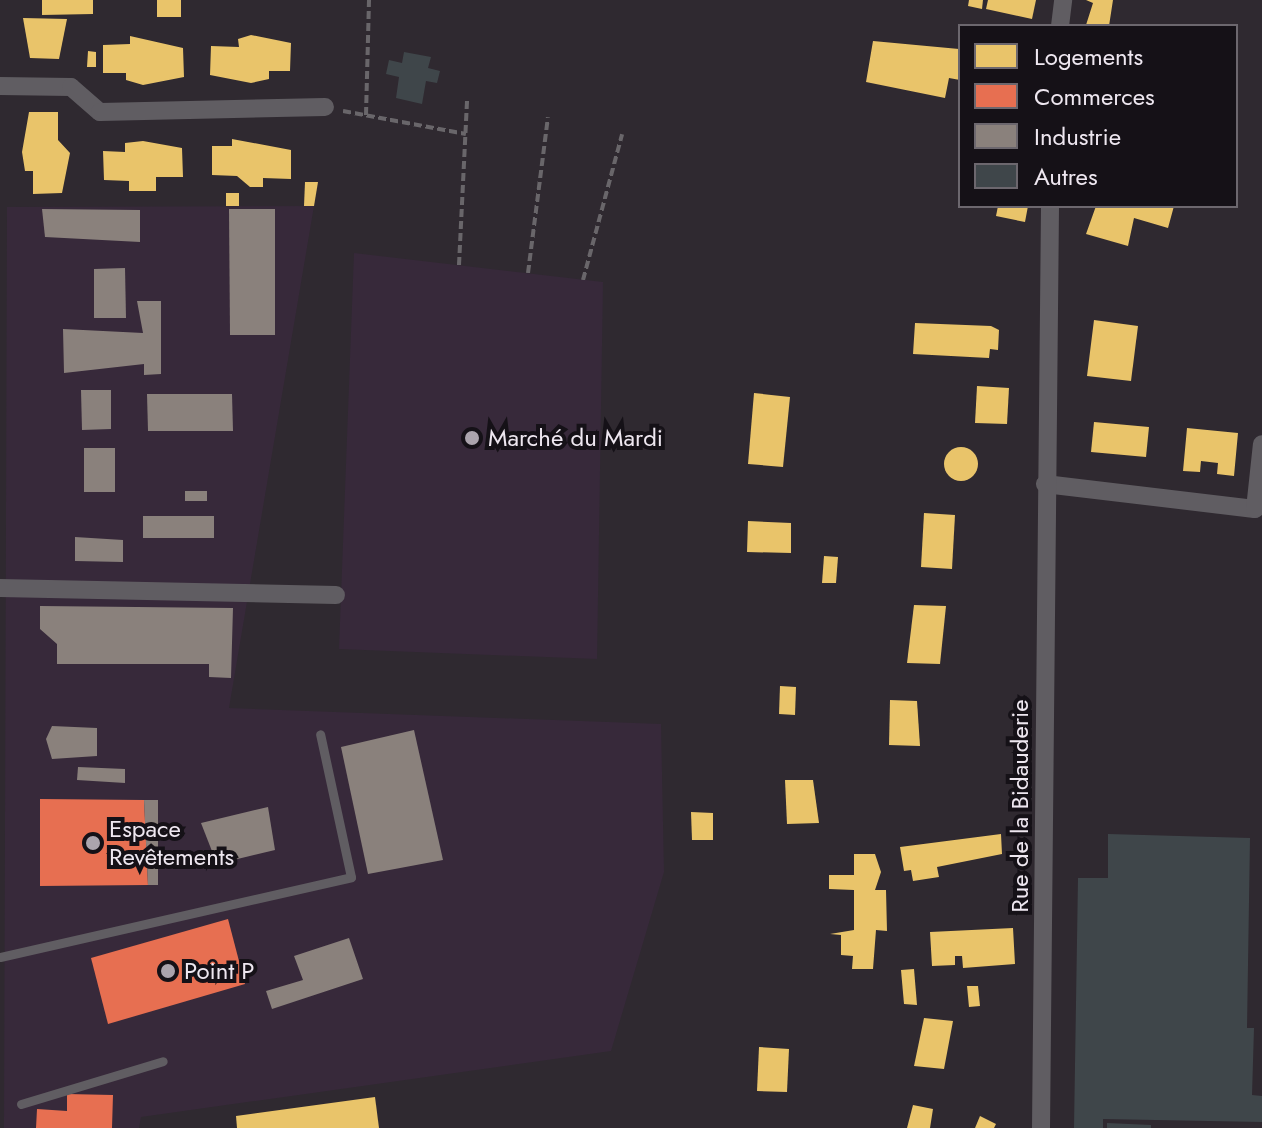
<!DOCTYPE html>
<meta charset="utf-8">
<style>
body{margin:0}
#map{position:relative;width:1262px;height:1128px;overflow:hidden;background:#2f2930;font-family:Jost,sans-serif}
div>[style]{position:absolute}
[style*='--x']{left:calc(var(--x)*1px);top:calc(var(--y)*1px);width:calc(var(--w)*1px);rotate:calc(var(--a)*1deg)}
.built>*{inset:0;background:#37293a}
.homes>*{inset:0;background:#e9c46a}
.round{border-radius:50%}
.shops>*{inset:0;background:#e76f51}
.industry>*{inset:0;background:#8a817c}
.building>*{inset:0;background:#3f464a}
.path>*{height:4px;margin-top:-2px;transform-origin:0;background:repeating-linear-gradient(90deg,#69666a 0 8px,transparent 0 12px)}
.lane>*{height:9px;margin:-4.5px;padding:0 4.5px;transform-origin:4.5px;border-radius:4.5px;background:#605d62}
.street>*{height:18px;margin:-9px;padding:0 9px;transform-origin:9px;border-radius:9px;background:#605d62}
.dots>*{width:22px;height:22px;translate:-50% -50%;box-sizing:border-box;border:4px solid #151117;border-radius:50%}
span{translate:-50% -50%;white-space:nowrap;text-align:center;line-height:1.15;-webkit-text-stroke:8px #151117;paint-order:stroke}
.poi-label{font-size:24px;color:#eee7f0}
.left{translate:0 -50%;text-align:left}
.street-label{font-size:24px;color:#eee7f0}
.legend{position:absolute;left:958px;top:24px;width:280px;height:184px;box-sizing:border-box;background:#151117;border:2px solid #6c676e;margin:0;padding:10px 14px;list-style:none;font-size:24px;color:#eee7f0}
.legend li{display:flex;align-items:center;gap:16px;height:40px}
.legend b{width:40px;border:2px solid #6c676e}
</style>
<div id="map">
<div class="built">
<i style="clip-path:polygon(314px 206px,229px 708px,661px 724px,664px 872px,611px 1051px,141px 1117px,139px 1128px,4px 1128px,7px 207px)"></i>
<i style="clip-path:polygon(354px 253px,603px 282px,597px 659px,339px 649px)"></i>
</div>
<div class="homes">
<i style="clip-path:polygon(42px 0,93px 0,93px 14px,42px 15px)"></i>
<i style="clip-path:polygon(157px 0,181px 0,181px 17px,157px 17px)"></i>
<i style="clip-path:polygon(969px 0,983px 0,982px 9px,968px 6px)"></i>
<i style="clip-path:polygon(988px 0,1036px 0,1032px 19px,986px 9px)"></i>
<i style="clip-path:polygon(1086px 0,1113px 0,1109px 26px,1086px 25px,1093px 3px)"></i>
<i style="clip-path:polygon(23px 18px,67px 19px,59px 59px,30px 58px)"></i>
<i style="clip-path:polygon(251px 35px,291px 43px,290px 71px,269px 71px,269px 79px,251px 83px,210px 75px,211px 46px,239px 47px,238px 39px)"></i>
<i style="clip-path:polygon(130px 36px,183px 48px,184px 77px,143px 85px,126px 80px,126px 73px,103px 73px,103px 45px,130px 44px)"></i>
<i style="clip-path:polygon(873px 41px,959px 49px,960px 80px,949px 78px,945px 98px,866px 82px)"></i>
<i style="clip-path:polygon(88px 51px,96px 52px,96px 67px,87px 67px)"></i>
<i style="clip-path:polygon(29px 112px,58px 112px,58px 140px,70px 153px,62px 193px,33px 194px,33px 171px,25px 171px,22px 152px)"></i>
<i style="clip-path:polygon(232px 139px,291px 150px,291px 179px,263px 178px,263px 187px,250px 187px,237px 176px,212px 175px,212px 146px,232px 146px)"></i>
<i style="clip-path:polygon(143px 141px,182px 148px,183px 177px,156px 177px,156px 191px,129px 191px,129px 181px,104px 180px,103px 151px,125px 152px,125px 143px)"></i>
<i style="clip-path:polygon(305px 182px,318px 182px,314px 206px,304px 206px)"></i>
<i style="clip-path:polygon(226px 193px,239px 193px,239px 206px,226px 206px)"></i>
<i style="clip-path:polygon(998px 206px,1028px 206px,1025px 222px,996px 216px)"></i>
<i style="clip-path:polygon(1096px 206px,1174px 206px,1168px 228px,1134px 218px,1128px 246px,1086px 234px)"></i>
<i style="clip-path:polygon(1094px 320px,1138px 326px,1131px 381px,1087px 376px)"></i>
<i style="clip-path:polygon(915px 323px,991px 326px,999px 330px,998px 350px,990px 349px,989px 358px,913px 354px)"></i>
<i style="clip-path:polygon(977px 386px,1009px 388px,1007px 424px,975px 423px)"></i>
<i style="clip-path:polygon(754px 393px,790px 397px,783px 467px,748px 464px)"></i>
<i style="clip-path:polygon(1094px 422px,1149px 427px,1146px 457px,1091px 452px)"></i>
<i style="clip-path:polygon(1187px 428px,1238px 433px,1234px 476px,1217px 474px,1218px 463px,1201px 461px,1200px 472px,1183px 471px)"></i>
<i class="round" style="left:944px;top:447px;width:34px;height:34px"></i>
<i style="clip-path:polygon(924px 513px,955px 515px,952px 569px,921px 567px)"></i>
<i style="clip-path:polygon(748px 521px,791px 523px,791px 553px,747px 552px)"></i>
<i style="clip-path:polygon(824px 556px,838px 557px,836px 583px,822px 583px)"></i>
<i style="clip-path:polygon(914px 605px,946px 606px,940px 664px,907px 663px)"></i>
<i style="clip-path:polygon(780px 686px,796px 687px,795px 715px,779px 714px)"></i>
<i style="clip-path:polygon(890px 700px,917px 701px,920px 746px,889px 745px)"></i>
<i style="clip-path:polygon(785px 780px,813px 780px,819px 823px,787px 824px)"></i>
<i style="clip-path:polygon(691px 812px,713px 813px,713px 840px,692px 840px)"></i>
<i style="clip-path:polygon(1001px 834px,1002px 854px,937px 867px,939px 877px,913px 881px,911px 870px,904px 871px,900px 847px)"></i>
<i style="clip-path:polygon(854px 854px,875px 854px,881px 872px,875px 890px,886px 890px,887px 931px,876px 930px,873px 969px,852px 969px,853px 956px,841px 955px,841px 935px,830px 934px,854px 930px,854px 890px,829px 889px,829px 875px,854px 875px)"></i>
<i style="clip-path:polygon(1013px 928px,1015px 964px,963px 968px,962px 956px,955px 956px,955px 965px,932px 966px,930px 932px)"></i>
<i style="clip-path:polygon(914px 969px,917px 1005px,904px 1004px,901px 970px)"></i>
<i style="clip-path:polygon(967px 986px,978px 986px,980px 1006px,969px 1007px)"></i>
<i style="clip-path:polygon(924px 1018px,953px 1021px,944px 1069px,914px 1066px)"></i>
<i style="clip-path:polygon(759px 1047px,789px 1049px,787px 1092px,757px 1091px)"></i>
<i style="clip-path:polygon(375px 1097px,379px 1128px,237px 1128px,236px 1116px)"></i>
<i style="clip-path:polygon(913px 1105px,933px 1109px,930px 1128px,907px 1128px)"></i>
<i style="clip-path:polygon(980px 1116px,996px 1124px,994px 1128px,975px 1128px)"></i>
</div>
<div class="shops">
<i style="clip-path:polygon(40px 799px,144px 800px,148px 885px,40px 886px)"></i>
<i style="clip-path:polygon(228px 919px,245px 984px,108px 1024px,91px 958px)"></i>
<i style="clip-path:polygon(67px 1094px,113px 1095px,112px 1128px,36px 1128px,37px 1109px,67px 1111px)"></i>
</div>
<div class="industry">
<i style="clip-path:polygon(42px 209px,140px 210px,140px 242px,45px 237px)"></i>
<i style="clip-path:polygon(229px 209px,275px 209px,275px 335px,230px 335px)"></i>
<i style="clip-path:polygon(125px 268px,126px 318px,94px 318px,94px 269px)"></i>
<i style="clip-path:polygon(137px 301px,161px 301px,161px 374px,144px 375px,144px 364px,64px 373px,63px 329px,143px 333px)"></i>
<i style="clip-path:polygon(81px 390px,111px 390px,111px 429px,82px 430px)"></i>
<i style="clip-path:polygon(147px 394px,232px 394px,233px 431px,148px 431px)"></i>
<i style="clip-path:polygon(84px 448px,115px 448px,115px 492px,84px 492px)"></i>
<i style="clip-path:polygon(185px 491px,207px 491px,207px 501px,185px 501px)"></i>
<i style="clip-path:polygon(143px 516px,214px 516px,214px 538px,143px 538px)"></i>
<i style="clip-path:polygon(75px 537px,123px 540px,123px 562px,75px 561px)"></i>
<i style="clip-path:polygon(40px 606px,233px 608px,231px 678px,209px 677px,209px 664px,57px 664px,57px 644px,40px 629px)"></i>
<i style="clip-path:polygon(52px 726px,97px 728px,97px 756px,52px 759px,46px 739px)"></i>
<i style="clip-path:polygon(414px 730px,443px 860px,368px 874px,341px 747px)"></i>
<i style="clip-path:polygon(78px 767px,125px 769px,125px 783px,77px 780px)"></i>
<i style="clip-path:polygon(144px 800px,158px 800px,158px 885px,148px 885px)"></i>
<i style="clip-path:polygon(268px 807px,275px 850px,217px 864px,201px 823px)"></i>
<i style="clip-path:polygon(349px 938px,363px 979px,272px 1009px,266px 991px,303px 980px,294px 956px)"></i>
</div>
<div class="building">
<i style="clip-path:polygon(404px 52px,431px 57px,428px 68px,440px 71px,437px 83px,426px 81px,422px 104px,396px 98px,399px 77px,386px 74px,389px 60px,402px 63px)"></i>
<i style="clip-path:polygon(1108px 834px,1250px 838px,1247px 1028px,1254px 1028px,1252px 1095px,1262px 1096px,1262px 1122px,1103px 1119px,1103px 1128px,1074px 1128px,1078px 878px,1108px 878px)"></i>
<i style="clip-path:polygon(1107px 1123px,1151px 1125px,1151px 1128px,1107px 1128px)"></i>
</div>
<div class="path">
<i style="--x:343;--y:111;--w:125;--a:10.6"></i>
<i style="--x:366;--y:115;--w:115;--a:-88.5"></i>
<i style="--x:459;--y:265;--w:166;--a:-87.2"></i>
<i style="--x:528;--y:273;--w:157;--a:-82.7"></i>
<i style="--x:583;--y:280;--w:151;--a:-75"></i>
</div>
<div class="lane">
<i style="--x:0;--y:957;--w:360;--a:-12.8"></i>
<i style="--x:351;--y:877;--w:146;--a:-102.2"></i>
<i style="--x:21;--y:1104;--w:148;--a:-16.8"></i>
</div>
<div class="street">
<i style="--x:1060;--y:26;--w:26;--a:-83"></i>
<i style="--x:0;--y:86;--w:71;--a:0.8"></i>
<i style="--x:71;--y:87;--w:38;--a:41"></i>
<i style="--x:100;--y:112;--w:225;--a:-1.3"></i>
<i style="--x:1045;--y:484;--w:211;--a:6.8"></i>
<i style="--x:1255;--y:509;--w:65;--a:-83.9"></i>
<i style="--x:0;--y:588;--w:336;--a:1.2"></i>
<i style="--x:1041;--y:1128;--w:922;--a:-89.44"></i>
</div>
<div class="dots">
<i style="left:472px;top:438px;background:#aba4ad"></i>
<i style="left:93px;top:843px;background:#aba4ad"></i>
<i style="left:168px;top:971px;background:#aba4ad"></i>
</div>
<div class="poi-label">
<span class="left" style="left:488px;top:438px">Marché du Mardi</span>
<span class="left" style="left:109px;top:843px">Espace<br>Revêtements</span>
<span class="left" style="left:184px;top:971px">Point P</span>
</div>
<div class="street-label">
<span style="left:1020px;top:806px;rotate:-90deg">Rue de la Bidauderie</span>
</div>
<ul class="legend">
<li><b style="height:22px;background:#e9c46a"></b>Logements</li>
<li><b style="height:22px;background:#e76f51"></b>Commerces</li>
<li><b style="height:22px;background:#8a817c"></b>Industrie</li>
<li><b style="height:22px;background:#3f464a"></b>Autres</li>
</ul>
</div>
